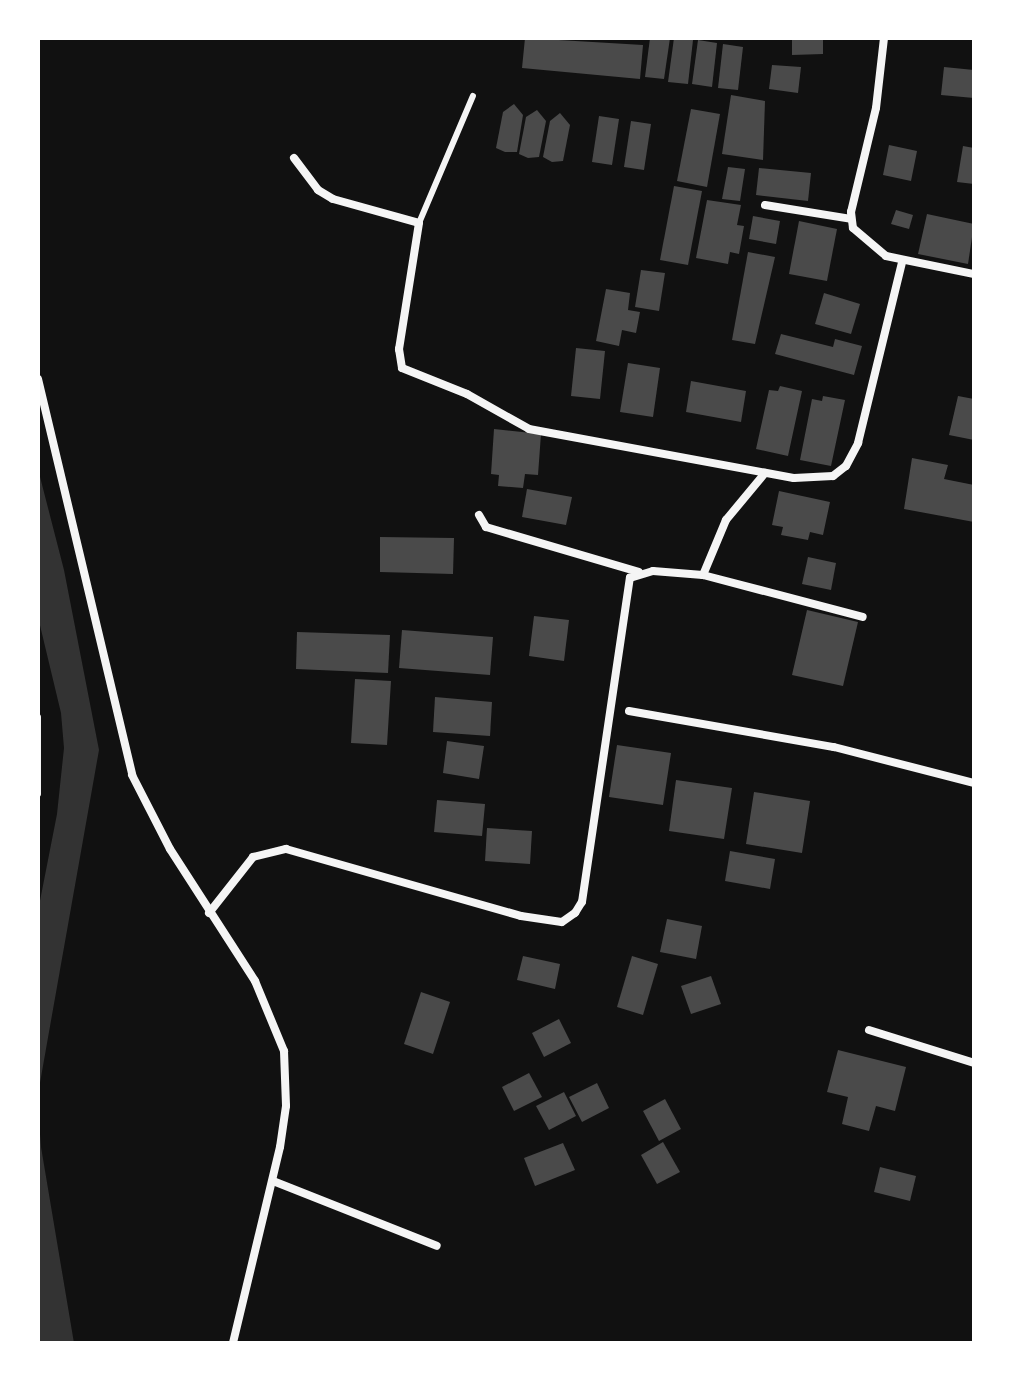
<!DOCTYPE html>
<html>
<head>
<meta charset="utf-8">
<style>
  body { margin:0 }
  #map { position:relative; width:1012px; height:1381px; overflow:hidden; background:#111; font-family:Manrope,sans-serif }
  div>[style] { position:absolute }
  .water>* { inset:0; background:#333 }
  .building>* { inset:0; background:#4a4a4a }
  .service>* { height:6px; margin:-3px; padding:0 3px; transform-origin:3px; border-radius:3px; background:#f5f5f5 }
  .minor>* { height:8px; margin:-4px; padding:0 4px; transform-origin:4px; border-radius:4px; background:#f5f5f5 }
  span { translate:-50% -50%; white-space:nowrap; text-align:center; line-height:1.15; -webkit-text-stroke:8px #fff; paint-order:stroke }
  .frame { position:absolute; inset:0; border:40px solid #fff; pointer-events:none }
</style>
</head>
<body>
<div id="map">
  <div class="water">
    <div style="clip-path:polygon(38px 469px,64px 570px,99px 750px,38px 1094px,38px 911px,57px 814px,64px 748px,61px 713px,38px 617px)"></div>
    <div style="clip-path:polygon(38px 1108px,41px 1147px,74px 1343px,38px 1343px)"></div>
  </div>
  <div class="building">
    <div style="clip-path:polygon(525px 38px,643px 45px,640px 79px,522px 68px)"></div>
    <div style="clip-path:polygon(650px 38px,670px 38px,664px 79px,645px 77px)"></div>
    <div style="clip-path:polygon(674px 38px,693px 40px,688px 84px,668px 82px)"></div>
    <div style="clip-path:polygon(792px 38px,823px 38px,823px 54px,792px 55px)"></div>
    <div style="clip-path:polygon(698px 40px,717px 43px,712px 87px,692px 84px)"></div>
    <div style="clip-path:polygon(723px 44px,743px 47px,738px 90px,718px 88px)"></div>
    <div style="clip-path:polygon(772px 65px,801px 67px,798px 93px,769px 89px)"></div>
    <div style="clip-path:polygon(944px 67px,974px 70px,974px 98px,941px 95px)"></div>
    <div style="clip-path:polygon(731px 95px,765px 101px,763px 160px,722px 154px)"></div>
    <div style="clip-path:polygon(514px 104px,523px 115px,517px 152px,505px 152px,496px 148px,503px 112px)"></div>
    <div style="clip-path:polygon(691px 109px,720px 114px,707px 187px,677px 181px)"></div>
    <div style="clip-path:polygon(537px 110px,546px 121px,539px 157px,528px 158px,519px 154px,526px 117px)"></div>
    <div style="clip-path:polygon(560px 113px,570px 125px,563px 161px,552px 162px,543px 157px,550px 121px)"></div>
    <div style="clip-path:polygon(599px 116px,619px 119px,612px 165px,592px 162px)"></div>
    <div style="clip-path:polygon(631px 121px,651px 124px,644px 170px,624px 167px)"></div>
    <div style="clip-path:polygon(889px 145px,917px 151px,911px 181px,883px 175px)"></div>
    <div style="clip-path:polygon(963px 146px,974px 148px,974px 184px,957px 182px)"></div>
    <div style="clip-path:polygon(728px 167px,745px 169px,740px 201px,722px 199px)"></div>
    <div style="clip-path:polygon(759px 168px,811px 173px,808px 201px,756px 195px)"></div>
    <div style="clip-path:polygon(674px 186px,702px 191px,688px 265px,660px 260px)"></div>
    <div style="clip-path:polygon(707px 200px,741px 205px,737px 225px,744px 226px,739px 254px,730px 252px,728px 264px,696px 258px)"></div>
    <div style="clip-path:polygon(896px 210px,913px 215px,909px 229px,891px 224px)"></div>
    <div style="clip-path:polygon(927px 214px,974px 224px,968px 264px,918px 254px)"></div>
    <div style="clip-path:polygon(753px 216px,780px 221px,776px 244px,749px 239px)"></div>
    <div style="clip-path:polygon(799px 221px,837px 229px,827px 281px,789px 274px)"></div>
    <div style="clip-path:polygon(748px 252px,775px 257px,755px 344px,732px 340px)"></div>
    <div style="clip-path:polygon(641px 270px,665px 273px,659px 311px,635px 307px)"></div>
    <div style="clip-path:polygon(606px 289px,630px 293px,628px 310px,640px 312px,636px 333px,622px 330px,619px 346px,596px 341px)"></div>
    <div style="clip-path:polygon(824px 293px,860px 304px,851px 334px,815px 324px)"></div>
    <div style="clip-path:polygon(781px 334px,833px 347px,835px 339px,862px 346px,854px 375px,775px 354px)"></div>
    <div style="clip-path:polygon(576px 348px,605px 351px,600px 399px,571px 396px)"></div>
    <div style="clip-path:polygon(628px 363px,660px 368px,653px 417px,620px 412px)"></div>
    <div style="clip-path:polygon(691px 381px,746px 391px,741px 422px,686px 412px)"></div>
    <div style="clip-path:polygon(780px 386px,802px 391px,788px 456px,756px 449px,769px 390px,778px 391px)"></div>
    <div style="clip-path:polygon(823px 396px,845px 400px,831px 466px,800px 460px,812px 399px,822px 401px)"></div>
    <div style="clip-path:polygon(958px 396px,974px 399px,974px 440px,949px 435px)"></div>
    <div style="clip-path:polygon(494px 429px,541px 434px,538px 475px,525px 474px,523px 488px,498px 486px,499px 475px,491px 474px)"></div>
    <div style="clip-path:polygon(912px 458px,948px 465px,944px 479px,974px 485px,974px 522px,904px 509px)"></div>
    <div style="clip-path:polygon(527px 489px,572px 497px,566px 525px,522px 517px)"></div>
    <div style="clip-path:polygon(779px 491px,830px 502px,823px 535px,810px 532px,808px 540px,781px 535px,783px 527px,772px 525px)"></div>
    <div style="clip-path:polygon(380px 537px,454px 538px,453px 574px,380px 572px)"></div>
    <div style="clip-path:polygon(808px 557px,836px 563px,831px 590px,802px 584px)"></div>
    <div style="clip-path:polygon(807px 610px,858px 622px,843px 686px,792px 675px)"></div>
    <div style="clip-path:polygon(534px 616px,569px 620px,564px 661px,529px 656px)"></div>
    <div style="clip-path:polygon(402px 630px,493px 637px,490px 675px,399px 668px)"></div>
    <div style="clip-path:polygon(297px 632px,390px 635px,388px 673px,296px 669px)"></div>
    <div style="clip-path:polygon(355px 679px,391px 681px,387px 745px,351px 743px)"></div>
    <div style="clip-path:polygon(435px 697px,492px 702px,490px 736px,433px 732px)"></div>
    <div style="clip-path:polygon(447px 741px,484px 746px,479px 779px,443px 773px)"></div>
    <div style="clip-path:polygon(617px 745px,671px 753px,663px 805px,609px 797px)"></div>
    <div style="clip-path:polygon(676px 780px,732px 788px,724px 839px,669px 831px)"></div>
    <div style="clip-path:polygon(754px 792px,810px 801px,802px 853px,746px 844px)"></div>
    <div style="clip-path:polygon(437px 800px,485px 804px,482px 836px,434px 832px)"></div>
    <div style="clip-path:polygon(487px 828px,532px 831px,530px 864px,485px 861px)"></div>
    <div style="clip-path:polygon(730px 851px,775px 859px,770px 889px,725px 881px)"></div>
    <div style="clip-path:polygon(667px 919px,702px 926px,696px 959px,660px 952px)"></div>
    <div style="clip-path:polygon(523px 956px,560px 964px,555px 989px,517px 980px)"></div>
    <div style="clip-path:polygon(632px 956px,658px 964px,643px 1015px,617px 1007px)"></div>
    <div style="clip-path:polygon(711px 976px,721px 1004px,691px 1014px,681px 986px)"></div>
    <div style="clip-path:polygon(421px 992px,450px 1002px,433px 1054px,404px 1044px)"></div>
    <div style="clip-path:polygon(559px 1019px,571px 1043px,544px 1057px,532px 1033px)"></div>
    <div style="clip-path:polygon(838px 1050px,906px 1067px,895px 1111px,876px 1106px,869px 1131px,842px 1124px,848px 1097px,827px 1092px)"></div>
    <div style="clip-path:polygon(529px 1073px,542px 1097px,514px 1111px,502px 1087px)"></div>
    <div style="clip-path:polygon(597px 1083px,609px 1108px,582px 1122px,569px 1097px)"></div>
    <div style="clip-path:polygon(564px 1092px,576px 1116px,549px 1130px,536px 1106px)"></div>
    <div style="clip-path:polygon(665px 1099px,681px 1129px,659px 1141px,643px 1111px)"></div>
    <div style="clip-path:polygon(663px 1142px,680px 1172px,657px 1184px,641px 1155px)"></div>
    <div style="clip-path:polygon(563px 1143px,575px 1170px,535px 1186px,524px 1158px)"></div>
    <div style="clip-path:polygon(880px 1167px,916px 1176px,910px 1201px,874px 1192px)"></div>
  </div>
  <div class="service">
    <div style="left:419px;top:223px;width:138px;rotate:-67deg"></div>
    <div style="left:38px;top:717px;width:77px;rotate:90deg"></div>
  </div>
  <div class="minor">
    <div style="left:884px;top:38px;width:70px;rotate:96.5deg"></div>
    <div style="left:876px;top:108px;width:107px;rotate:103.5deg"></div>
    <div style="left:851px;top:212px;width:16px;rotate:83deg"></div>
    <div style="left:853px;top:228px;width:43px;rotate:40.3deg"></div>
    <div style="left:886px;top:256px;width:90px;rotate:11.6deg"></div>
    <div style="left:294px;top:158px;width:40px;rotate:53deg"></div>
    <div style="left:318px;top:190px;width:17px;rotate:31deg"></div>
    <div style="left:333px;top:199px;width:89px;rotate:15.6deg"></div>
    <div style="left:419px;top:223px;width:128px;rotate:99deg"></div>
    <div style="left:399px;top:349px;width:19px;rotate:81deg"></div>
    <div style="left:402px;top:368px;width:70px;rotate:21.8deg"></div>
    <div style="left:467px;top:394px;width:71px;rotate:29.4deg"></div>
    <div style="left:529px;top:429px;width:269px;rotate:10.5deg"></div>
    <div style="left:794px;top:478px;width:39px;rotate:-3deg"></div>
    <div style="left:833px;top:476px;width:16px;rotate:-38deg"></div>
    <div style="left:846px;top:466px;width:26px;rotate:-62deg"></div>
    <div style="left:858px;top:443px;width:186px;rotate:-76.3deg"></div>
    <div style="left:765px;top:205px;width:87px;rotate:9.2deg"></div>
    <div style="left:38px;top:379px;width:407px;rotate:76.6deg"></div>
    <div style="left:132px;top:775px;width:83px;rotate:62.8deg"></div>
    <div style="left:170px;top:849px;width:157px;rotate:57.2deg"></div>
    <div style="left:255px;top:981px;width:76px;rotate:67.5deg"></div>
    <div style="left:284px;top:1051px;width:55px;rotate:87.9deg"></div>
    <div style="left:286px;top:1106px;width:41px;rotate:98.3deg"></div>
    <div style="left:280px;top:1147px;width:202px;rotate:103.5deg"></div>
    <div style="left:479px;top:515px;width:14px;rotate:60deg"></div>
    <div style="left:486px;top:527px;width:159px;rotate:16.4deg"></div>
    <div style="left:703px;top:575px;width:165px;rotate:14.7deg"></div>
    <div style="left:629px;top:711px;width:208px;rotate:10deg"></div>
    <div style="left:834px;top:747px;width:145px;rotate:14.4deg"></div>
    <div style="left:209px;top:913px;width:71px;rotate:-51.8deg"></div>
    <div style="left:253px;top:857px;width:34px;rotate:-14deg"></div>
    <div style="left:286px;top:849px;width:244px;rotate:15.9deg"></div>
    <div style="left:521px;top:916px;width:41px;rotate:8.3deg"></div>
    <div style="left:562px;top:922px;width:16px;rotate:-35deg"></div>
    <div style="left:575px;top:913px;width:13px;rotate:-58deg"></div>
    <div style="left:582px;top:902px;width:328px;rotate:-81.6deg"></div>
    <div style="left:630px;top:578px;width:24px;rotate:-17deg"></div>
    <div style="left:653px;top:571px;width:50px;rotate:4.6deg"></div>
    <div style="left:703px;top:575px;width:60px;rotate:-67.3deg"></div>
    <div style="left:726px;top:520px;width:61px;rotate:-50.3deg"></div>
    <div style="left:869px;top:1030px;width:110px;rotate:17.4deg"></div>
    <div style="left:273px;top:1181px;width:176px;rotate:21.6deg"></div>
  </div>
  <div class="frame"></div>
</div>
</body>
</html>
